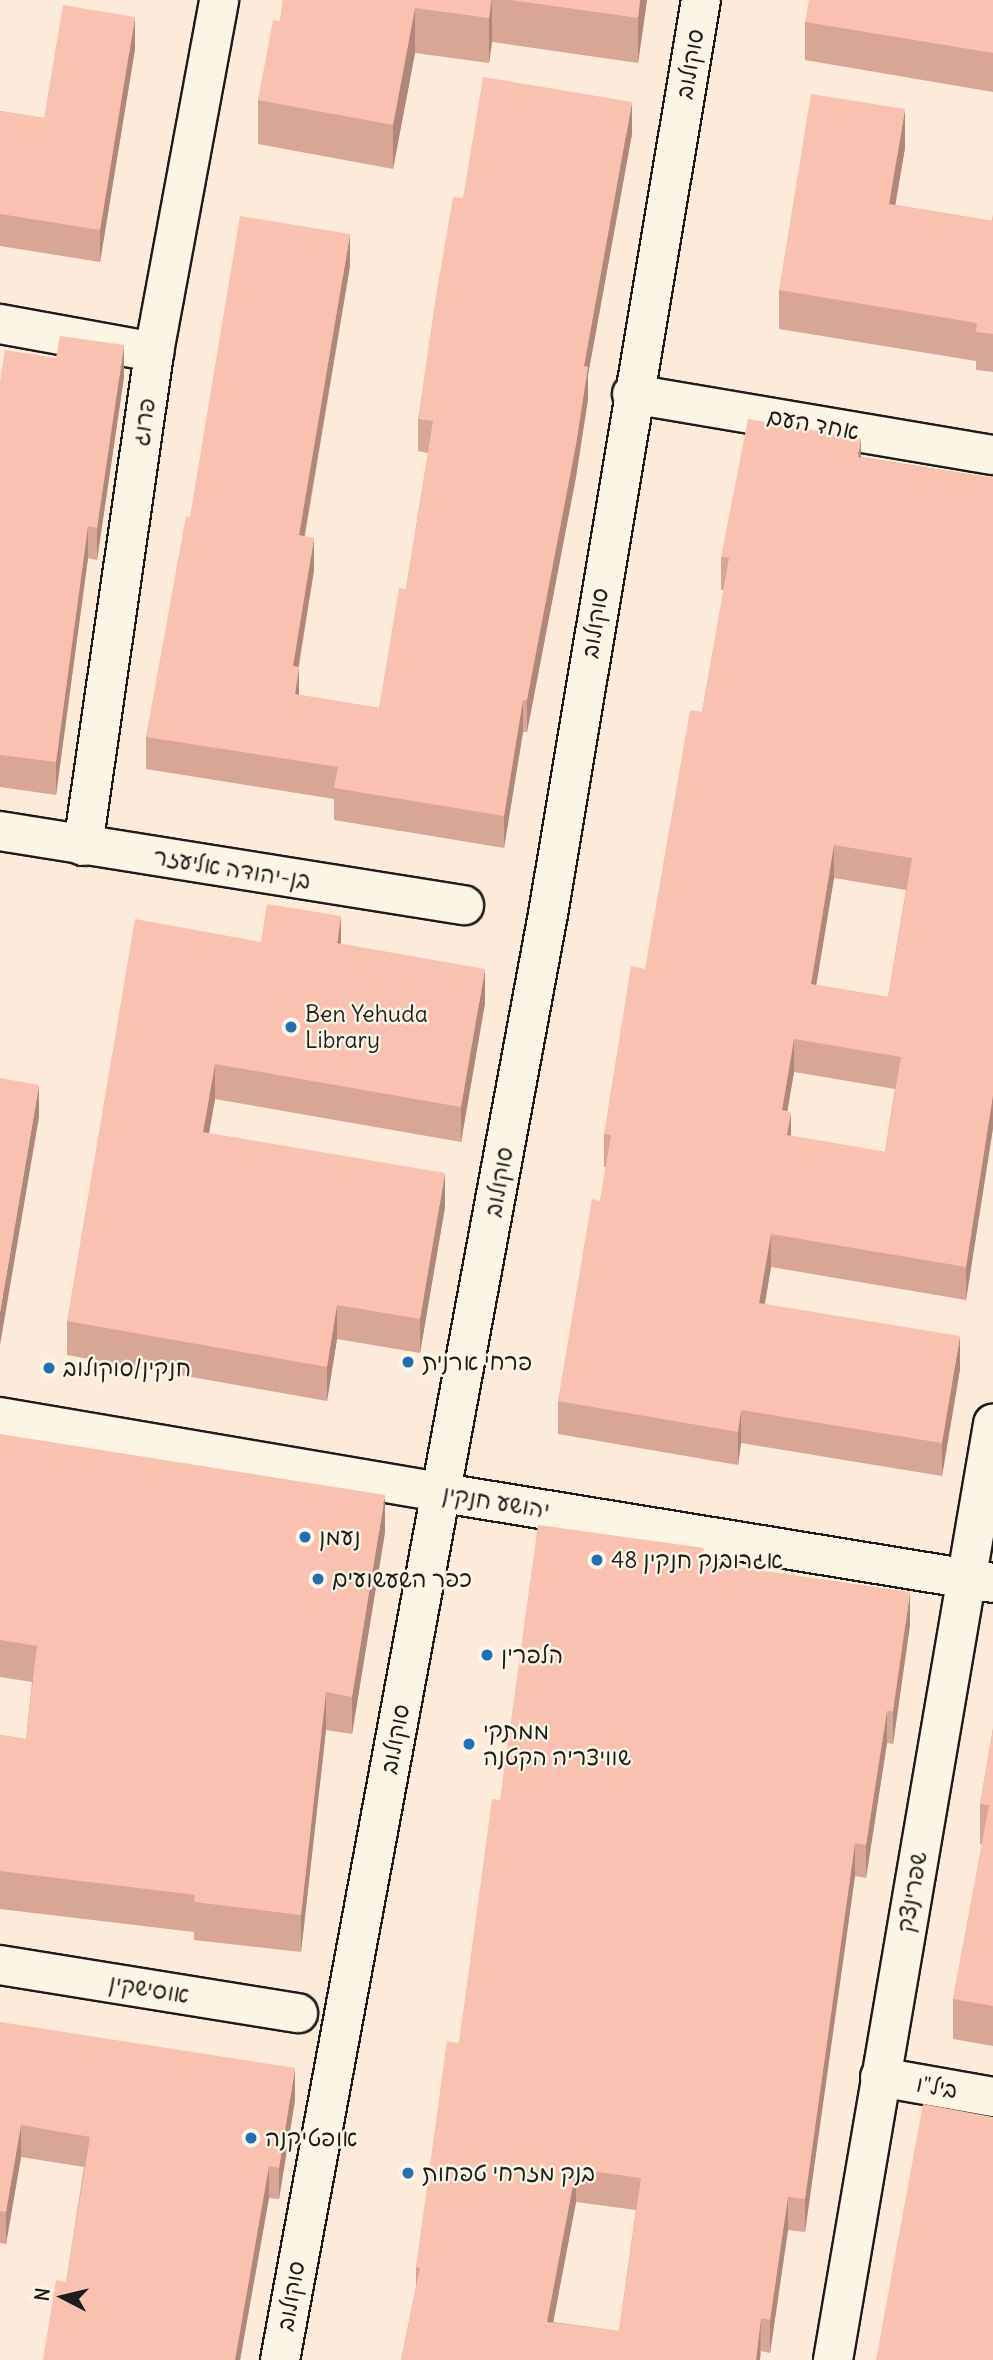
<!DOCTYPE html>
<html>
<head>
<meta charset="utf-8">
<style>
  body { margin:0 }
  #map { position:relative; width:993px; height:2360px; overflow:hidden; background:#fcebda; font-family:Delius,"Playpen Sans Hebrew",sans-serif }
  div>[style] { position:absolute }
  .roads { filter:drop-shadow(2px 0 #1c1c1c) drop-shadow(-2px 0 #1c1c1c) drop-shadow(0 2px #1c1c1c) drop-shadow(0 -2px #1c1c1c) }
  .minor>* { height:38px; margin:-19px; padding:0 19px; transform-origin:19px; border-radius:19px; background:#fcf5e5 }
  .tertiary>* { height:38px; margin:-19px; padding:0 19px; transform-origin:19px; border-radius:19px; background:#fcf5e5 }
  .wall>* { inset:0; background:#d7a697 }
  .shaded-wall>* { inset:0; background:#af877b }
  .building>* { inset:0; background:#fac1b0 }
  .dots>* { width:19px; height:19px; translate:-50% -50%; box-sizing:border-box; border:4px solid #fcf5e5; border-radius:50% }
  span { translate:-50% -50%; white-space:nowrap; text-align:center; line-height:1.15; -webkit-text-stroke:5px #fcf5e5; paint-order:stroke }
  .street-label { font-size:23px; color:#1c1c1c }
  .poi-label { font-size:23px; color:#1c1c1c }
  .left { translate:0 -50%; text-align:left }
  .north { position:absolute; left:28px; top:2262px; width:70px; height:70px; -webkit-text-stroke:5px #fcf5e5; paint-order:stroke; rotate:277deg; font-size:19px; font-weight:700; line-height:28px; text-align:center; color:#1c1c1c }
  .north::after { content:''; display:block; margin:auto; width:24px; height:32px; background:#1c1c1c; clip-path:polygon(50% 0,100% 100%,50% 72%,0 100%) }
</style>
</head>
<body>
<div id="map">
  <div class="roads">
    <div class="minor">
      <div style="left:0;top:324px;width:157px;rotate:10.3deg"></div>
      <div style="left:632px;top:394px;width:366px;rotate:9.6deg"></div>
      <div style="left:0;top:831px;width:470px;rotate:9.1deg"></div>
      <div style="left:83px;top:846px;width:499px;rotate:-81.8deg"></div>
      <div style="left:154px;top:352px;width:358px;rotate:-79.5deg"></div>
      <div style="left:443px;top:1493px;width:557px;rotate:9.29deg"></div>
      <div style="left:0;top:1965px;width:302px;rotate:9.2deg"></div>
      <div style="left:880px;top:2077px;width:115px;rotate:10deg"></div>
      <div style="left:833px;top:2360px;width:950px;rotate:-80.3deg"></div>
    </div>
    <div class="tertiary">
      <div style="left:0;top:1417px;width:449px;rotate:9.7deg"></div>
      <div style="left:280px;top:2360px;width:1465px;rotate:-79.5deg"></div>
      <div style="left:547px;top:920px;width:933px;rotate:-80.5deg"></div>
    </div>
  </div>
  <div class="wall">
    <div style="clip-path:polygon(283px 0,647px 0,638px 63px,492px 42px,489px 63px,415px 53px,393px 169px,258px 144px,258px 100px,280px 21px)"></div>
    <div style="clip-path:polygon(993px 0,993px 92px,805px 60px,805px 22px)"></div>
    <div style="clip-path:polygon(135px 49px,100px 262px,0 246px,0 111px,44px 118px)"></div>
    <div style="clip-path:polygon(632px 134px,588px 375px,588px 399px,576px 477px,527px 732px,523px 732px,504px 848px,334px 820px,334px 799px,146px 769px,146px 737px,190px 517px,350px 266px,305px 536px,314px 570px,299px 667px,299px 695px,379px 708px,406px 589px,428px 453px,418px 451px,418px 419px,463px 198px)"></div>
    <div style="clip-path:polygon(905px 148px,895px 205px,992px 221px,993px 215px,993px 372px,976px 370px,976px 361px,779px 329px,779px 290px)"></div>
    <div style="clip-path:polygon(124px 377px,97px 560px,88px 558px,56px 795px,0 787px,0 382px)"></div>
    <div style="clip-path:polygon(evenodd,861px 457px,993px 478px,993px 1128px,966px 1300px,771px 1267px,765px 1304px,960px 1369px,942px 1476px,741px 1443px,738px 1465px,558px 1434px,558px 1401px,600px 1201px,606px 1167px,604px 1167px,604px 1134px,645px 969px,702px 712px,724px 590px,721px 590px,721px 557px,861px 457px,834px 878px,906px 890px,888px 997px,816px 985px,834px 878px,861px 457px,794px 1072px,895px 1089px,885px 1152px,791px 1136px,787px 1111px,794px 1072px)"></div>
    <div style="clip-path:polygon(261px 942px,485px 1003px,461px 1142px,215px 1099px,209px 1133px,445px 1207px,420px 1353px,337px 1339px,327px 1401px,67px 1355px,67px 1321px)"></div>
    <div style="clip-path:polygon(0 1434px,385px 1532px,352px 1734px,326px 1730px,301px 1952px,194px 1940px,194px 1932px,0 1909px,0 1735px,26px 1739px,32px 1682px,0 1677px)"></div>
    <div style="clip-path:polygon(evenodd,704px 1562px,910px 1625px,893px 1744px,887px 1743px,866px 1878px,855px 1876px,805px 2232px,788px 2230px,770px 2353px,761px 2351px,760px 2360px,401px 2360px,416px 2287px,416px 2267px,459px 2043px,500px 1800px,704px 1562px,576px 2202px,636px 2210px,619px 2331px,553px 2322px,576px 2202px)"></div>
    <div style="clip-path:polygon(993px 1728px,993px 2046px,953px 2039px,953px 1999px,982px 1844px,980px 1844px,980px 1804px)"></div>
    <div style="clip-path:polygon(0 2022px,295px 2100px,279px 2199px,269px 2198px,240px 2360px,43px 2360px,66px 2282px,84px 2167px,21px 2157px,6px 2244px,0 2243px)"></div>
  </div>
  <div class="shaded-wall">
    <div style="clip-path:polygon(492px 0,492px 42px,489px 63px,489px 18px)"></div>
    <div style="clip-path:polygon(640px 0,647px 0,638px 63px,638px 18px)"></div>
    <div style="clip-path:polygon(415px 8px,415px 53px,393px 169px,393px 125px)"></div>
    <div style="clip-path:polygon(135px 17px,135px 49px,100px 262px,100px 230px)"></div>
    <div style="clip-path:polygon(632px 102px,632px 134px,588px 375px,588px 399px,576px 477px,527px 732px,527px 700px,584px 366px)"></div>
    <div style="clip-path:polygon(905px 109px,905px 148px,889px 242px,889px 204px)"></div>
    <div style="clip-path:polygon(350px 234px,350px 266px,299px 567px,299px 535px)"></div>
    <div style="clip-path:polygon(124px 345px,124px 377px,97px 560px,97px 528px)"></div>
    <div style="clip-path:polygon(861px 438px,861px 471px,858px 457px)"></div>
    <div style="clip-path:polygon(88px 526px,88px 558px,56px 795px,56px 762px)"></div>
    <div style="clip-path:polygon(314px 538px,314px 570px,293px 698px,293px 666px)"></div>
    <div style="clip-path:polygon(299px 667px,299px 699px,295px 694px)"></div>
    <div style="clip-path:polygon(523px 700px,523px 732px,504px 848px,504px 816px)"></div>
    <div style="clip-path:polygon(834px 845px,834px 878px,811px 1017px,811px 984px)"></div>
    <div style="clip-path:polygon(341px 916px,341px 951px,337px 943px)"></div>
    <div style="clip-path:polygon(485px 969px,485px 1003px,461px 1142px,461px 1107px)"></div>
    <div style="clip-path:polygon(794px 1039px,794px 1072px,782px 1143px,782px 1110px)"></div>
    <div style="clip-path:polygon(215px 1064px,215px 1099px,203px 1167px,203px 1132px)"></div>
    <div style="clip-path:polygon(39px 1085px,39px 1117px,0 1345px,0 1312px)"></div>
    <div style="clip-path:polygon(993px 1095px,993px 1128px,966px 1300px,966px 1267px)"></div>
    <div style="clip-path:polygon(791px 1112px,791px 1145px,787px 1135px)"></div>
    <div style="clip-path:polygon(445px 1173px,445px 1207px,420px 1353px,420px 1319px)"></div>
    <div style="clip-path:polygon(771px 1234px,771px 1267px,759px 1336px,759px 1303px)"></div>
    <div style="clip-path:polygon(337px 1305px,337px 1339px,327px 1401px,327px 1367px)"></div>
    <div style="clip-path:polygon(960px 1336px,960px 1369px,942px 1476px,942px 1443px)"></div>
    <div style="clip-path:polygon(741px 1410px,741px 1443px,738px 1465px,738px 1432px)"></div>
    <div style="clip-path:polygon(385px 1495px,385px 1532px,352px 1734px,352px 1697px)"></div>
    <div style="clip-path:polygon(910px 1592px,910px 1625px,893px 1744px,893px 1711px)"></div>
    <div style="clip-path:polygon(326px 1692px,326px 1730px,301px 1952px,301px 1915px)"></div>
    <div style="clip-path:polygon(887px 1711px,887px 1743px,866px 1878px,866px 1845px)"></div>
    <div style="clip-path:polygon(855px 1843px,855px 1876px,805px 2232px,805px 2199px)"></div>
    <div style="clip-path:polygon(295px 2068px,295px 2100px,279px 2199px,279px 2168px)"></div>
    <div style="clip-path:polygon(21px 2125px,21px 2157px,6px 2244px,6px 2212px)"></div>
    <div style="clip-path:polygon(269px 2166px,269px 2198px,240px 2360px,235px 2360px)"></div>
    <div style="clip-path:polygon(576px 2169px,576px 2202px,547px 2355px,547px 2322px)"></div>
    <div style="clip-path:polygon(788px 2197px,788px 2230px,770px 2353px,770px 2320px)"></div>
    <div style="clip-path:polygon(761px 2318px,760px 2360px,756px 2360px)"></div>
  </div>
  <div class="building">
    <div style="clip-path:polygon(283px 0,491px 0,489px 18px,415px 8px,393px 125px,258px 100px,273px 20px,280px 21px)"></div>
    <div style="clip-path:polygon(511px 0,640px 0,638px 18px)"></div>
    <div style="clip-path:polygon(809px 0,993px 0,993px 53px,805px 22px)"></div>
    <div style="clip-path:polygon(63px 5px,135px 17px,100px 230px,0 214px,0 111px,44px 118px)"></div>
    <div style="clip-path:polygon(483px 77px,632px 102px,584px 366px,588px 367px,576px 445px,527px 700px,523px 700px,504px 816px,334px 788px,338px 767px,146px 737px,186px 516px,190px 517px,240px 216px,350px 234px,299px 535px,314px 538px,293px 666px,299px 667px,295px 694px,379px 708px,399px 588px,406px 589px,433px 421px,418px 419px,436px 296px,453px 197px,463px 198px)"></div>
    <div style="clip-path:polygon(811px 94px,905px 109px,889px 204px,992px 221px,993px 215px,993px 334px,976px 332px,977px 323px,779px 290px)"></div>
    <div style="clip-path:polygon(60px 336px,124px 345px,97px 528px,88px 526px,56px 762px,0 755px,0 382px,5px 350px,56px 358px)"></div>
    <div style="clip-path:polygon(evenodd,748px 419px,861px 438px,858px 457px,993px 478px,993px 1095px,966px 1267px,771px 1234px,759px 1303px,960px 1336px,942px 1443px,741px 1410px,738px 1432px,558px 1401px,592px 1199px,600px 1201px,611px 1135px,604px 1134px,631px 966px,645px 969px,690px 710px,702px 712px,729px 558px,721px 557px,748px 419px,834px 845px,912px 858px,888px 997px,811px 984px,834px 845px,748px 419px,794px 1039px,901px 1057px,885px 1152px,787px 1135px,791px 1112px,782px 1110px,794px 1039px)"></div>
    <div style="clip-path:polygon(267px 904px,341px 916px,337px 943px,485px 969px,461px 1107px,215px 1064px,203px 1132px,445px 1173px,420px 1319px,337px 1305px,327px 1367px,67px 1321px,135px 919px,261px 942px)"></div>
    <div style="clip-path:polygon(0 1078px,39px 1085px,0 1312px)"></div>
    <div style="clip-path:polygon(0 1434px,385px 1495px,352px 1697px,326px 1692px,301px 1915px,194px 1902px,195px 1895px,0 1871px,0 1735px,26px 1739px,37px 1646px,0 1640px)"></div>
    <div style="clip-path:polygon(evenodd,538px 1525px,704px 1548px,702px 1562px,910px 1592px,893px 1711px,887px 1711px,866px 1845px,855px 1843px,805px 2199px,788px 2197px,770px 2320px,761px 2318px,756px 2360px,401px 2360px,420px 2268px,416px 2267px,447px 2041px,459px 2043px,492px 1799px,500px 1800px,538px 1525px,576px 2169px,641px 2178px,619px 2331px,547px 2322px,576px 2169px)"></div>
    <div style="clip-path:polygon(993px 1728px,993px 2006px,953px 1999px,989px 1805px,980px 1804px)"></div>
    <div style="clip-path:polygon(0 2022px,295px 2068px,279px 2168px,269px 2166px,235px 2360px,43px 2360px,56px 2280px,66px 2282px,90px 2137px,21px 2125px,6px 2212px,0 2211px)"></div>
    <div style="clip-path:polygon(923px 2104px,993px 2117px,993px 2360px,876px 2360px)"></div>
  </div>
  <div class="dots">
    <div style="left:291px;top:1027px;background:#1f6fb2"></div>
    <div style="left:408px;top:1362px;background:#1f6fb2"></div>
    <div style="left:49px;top:1368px;background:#1f6fb2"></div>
    <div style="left:305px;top:1537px;background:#1f6fb2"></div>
    <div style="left:597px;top:1560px;background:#1f6fb2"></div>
    <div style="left:318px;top:1579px;background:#1f6fb2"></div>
    <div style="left:487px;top:1655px;background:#1f6fb2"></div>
    <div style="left:469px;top:1744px;background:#1f6fb2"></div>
    <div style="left:251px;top:2138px;background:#1f6fb2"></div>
    <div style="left:408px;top:2173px;background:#1f6fb2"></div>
  </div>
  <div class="street-label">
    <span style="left:690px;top:64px;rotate:-80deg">סוקולוב</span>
    <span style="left:144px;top:422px;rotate:-82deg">פרוג</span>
    <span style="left:813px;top:424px;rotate:10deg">אחד העם</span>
    <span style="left:595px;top:623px;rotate:-81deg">סוקולוב</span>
    <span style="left:232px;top:869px;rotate:9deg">בן-יהודה אליעזר</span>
    <span style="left:499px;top:1182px;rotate:-80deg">סוקולוב</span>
    <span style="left:496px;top:1502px;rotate:9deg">יהושע חנקין</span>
    <span style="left:395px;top:1739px;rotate:-79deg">סוקולוב</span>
    <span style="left:912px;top:1892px;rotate:-80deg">שפרינצק</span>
    <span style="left:149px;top:1989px;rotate:9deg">אוסישקין</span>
    <span style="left:937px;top:2087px;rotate:10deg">ביל"ו</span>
    <span style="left:291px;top:2296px;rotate:-80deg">סוקולוב</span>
  </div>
  <div class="poi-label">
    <span class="left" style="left:305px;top:1027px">Ben Yehuda<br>Library</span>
    <span class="left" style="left:422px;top:1362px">פרחי ארנית</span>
    <span class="left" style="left:63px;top:1368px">חנקין/סוקולוב</span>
    <span class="left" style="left:319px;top:1537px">נעמן</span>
    <span class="left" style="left:611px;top:1560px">אגרובנק חנקין 48</span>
    <span class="left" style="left:332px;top:1579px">כפר השעשועים</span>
    <span class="left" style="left:501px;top:1655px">הלפרין</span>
    <span class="left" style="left:483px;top:1744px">ממתקי<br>שוויצריה הקטנה</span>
    <span class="left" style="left:265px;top:2138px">אופטיקנה</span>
    <span class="left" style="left:422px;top:2173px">בנק מזרחי טפחות</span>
  </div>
  <div class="north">N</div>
</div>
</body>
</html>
